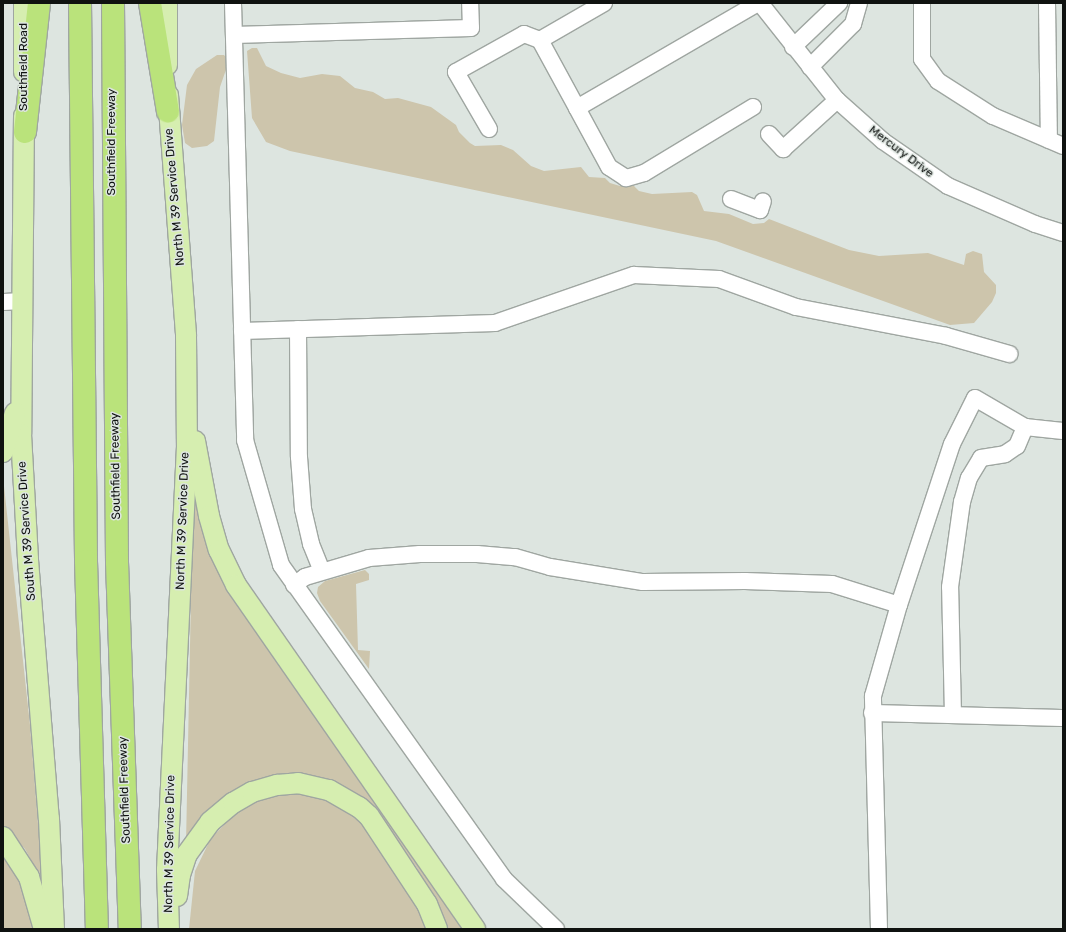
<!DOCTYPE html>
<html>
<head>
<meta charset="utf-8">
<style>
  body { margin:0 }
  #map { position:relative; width:1066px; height:932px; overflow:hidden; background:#dde5e0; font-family:Rubik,sans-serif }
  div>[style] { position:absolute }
  .green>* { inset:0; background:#cdc5ac }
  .roads { filter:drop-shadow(1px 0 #9fa6a1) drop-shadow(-1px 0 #9fa6a1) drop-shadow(0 1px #9fa6a1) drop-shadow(0 -1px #9fa6a1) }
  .minor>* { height:16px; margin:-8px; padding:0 8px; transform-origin:8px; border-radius:8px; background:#fff }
  .major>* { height:20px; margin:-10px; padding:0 10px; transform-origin:10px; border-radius:10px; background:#d6eeb0 }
  .highway>* { height:22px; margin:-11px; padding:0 11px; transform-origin:11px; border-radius:11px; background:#bae37b }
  span { translate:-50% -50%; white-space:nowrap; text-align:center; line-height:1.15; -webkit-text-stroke:3px #dde5e0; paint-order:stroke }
  .street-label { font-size:12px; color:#0f1210 }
  .frame { position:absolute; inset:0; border:4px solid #0f1210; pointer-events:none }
</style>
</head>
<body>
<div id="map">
  <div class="green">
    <div style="clip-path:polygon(252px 48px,257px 48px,266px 66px,281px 73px,300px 78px,322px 74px,340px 76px,355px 88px,373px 92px,385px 99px,398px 98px,431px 107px,456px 125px,459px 132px,470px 143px,475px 146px,501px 145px,513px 150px,531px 166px,544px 171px,581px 167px,589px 177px,605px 178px,610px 183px,620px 186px,634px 186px,639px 191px,652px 194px,692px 192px,697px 195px,704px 211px,729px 214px,753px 224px,764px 223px,769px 219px,849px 250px,879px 256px,928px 253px,964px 265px,966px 254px,973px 251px,982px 254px,984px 272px,996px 285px,996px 293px,992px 302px,974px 323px,950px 325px,716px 241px,290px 151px,266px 142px,252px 118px,247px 51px)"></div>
    <div style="clip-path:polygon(217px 55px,224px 55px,229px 61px,220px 87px,214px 141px,207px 146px,192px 148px,185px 143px,182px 125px,187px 85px,196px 69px)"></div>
    <div style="clip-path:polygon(4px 486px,30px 725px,42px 872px,38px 873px,25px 849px,3px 825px)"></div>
    <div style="clip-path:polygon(198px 497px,205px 522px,471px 929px,445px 929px,417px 868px,386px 824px,333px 781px,319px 777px,295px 774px,186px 843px,193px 498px)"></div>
    <div style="clip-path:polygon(365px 570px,369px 574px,369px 580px,356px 584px,358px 650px,370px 651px,369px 669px,320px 601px,317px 593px,318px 587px,325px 581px)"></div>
    <div style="clip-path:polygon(281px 792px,314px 793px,355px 814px,374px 836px,419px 909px,427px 929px,189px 929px,195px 871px,211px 838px,234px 815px,256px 800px)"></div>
    <div style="clip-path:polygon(3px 851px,27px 893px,35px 929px,3px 929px)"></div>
  </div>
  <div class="roads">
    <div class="minor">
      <div style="left:233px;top:3px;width:437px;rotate:88.4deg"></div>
      <div style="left:245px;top:440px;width:130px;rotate:73.9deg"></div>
      <div style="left:281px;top:565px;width:385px;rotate:54.6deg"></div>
      <div style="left:504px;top:879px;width:72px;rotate:43.9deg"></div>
      <div style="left:760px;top:3px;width:124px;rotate:51.6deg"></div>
      <div style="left:837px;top:100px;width:62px;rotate:41.7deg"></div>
      <div style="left:883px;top:141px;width:79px;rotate:34.7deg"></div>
      <div style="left:948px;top:186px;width:95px;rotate:23.6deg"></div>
      <div style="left:1035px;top:224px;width:29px;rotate:18deg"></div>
      <div style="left:922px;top:3px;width:56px;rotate:90deg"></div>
      <div style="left:922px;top:59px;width:27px;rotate:54deg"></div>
      <div style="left:938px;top:81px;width:65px;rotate:32.5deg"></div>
      <div style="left:993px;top:116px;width:76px;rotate:23.2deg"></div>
      <div style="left:1047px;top:3px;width:137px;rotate:89.2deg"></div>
      <div style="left:234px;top:35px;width:237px;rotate:-1.7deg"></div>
      <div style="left:471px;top:28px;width:25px;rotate:-92deg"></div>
      <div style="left:793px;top:47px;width:64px;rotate:-43.7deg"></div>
      <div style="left:810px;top:67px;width:61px;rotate:-45deg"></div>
      <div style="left:853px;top:24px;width:22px;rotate:-74deg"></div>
      <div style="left:753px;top:107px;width:127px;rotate:148.8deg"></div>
      <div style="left:644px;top:173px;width:19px;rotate:164deg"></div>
      <div style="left:626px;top:178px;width:20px;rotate:-147deg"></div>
      <div style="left:609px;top:167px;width:67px;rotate:-118.5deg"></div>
      <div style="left:577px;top:108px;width:209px;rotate:-30.1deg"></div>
      <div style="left:577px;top:108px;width:77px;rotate:-118.6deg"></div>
      <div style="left:540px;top:40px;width:74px;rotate:-30deg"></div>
      <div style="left:489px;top:129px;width:66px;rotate:-120.1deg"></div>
      <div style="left:456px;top:72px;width:78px;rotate:-29.2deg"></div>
      <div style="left:524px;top:34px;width:17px;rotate:21deg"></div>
      <div style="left:769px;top:134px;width:21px;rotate:47deg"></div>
      <div style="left:783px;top:149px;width:73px;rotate:-42.2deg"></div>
      <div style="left:731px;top:199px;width:31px;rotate:21deg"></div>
      <div style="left:760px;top:210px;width:9px;rotate:-72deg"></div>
      <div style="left:3px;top:302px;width:20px;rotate:-3deg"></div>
      <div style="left:298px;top:329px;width:128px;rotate:89.6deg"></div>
      <div style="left:299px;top:457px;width:52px;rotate:85.6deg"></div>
      <div style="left:303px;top:509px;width:36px;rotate:77deg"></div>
      <div style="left:311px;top:544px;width:29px;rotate:68deg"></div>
      <div style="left:242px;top:331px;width:253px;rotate:-1.8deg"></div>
      <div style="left:495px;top:323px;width:147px;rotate:-19.1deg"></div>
      <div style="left:634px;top:275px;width:85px;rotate:2.7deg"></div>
      <div style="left:719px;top:279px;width:82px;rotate:20deg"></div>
      <div style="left:796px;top:307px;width:153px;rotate:10.9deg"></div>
      <div style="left:946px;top:336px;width:66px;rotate:15.9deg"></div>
      <div style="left:294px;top:585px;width:14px;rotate:-36deg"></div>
      <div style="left:305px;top:577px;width:67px;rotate:-16.5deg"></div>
      <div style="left:369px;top:558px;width:51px;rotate:-4.5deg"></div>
      <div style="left:420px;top:554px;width:57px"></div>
      <div style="left:477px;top:554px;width:38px;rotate:5deg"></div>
      <div style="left:515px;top:557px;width:36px;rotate:16deg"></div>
      <div style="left:550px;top:567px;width:94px;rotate:9.2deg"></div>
      <div style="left:643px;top:582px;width:102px;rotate:-0.6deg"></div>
      <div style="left:745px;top:581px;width:87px;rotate:2deg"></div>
      <div style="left:832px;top:584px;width:70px;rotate:17.4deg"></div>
      <div style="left:872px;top:713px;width:191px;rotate:1.5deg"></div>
      <div style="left:953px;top:715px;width:128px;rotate:-91.3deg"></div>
      <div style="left:950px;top:587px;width:86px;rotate:-82deg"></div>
      <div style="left:962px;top:502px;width:25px;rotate:-74deg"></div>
      <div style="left:969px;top:478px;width:23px;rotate:-59deg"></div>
      <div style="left:981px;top:458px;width:24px;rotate:-9deg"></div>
      <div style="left:1005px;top:454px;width:14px;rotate:-34deg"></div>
      <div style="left:1017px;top:446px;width:21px;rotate:-67deg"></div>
      <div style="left:879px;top:929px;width:233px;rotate:-91.5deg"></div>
      <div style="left:873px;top:696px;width:95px;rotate:-74.1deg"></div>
      <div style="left:899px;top:605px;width:169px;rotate:-71.8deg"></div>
      <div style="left:952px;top:444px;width:51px;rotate:-63.4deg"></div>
      <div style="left:975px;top:398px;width:58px;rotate:30.1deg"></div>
      <div style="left:1025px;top:427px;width:38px;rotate:6deg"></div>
    </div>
    <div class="major">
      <div style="left:167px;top:3px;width:62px;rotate:90deg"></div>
      <div style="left:24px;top:72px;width:69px;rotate:-90deg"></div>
      <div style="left:168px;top:95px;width:242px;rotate:85.7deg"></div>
      <div style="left:186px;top:336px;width:110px;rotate:89.5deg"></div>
      <div style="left:187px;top:446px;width:424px;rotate:92.7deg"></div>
      <div style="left:167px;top:870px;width:59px;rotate:88.1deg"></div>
      <div style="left:24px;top:116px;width:318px;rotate:90.5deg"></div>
      <div style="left:21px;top:434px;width:126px;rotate:86.8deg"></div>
      <div style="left:28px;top:560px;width:260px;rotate:85.4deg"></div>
      <div style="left:49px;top:819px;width:110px;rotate:87.4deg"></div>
      <div style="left:195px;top:441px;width:76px;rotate:79.4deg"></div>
      <div style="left:209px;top:516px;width:35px;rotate:74deg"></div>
      <div style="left:219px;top:550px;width:39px;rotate:64deg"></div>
      <div style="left:236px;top:585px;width:419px;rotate:55.2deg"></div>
      <div style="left:3px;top:452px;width:41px;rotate:-72.9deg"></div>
      <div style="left:3px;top:837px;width:48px;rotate:57deg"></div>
      <div style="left:29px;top:877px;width:54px;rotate:73.9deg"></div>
      <div style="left:177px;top:896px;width:21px;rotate:-82deg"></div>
      <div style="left:180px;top:875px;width:22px;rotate:-72deg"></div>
      <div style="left:187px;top:854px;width:39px;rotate:-54deg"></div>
      <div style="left:210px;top:822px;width:30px;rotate:-40deg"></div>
      <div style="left:233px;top:803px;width:22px;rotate:-30deg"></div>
      <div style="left:252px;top:792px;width:26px;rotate:-16deg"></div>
      <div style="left:277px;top:785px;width:21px;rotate:-5deg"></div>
      <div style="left:298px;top:783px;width:32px;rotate:13deg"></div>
      <div style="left:329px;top:790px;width:34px;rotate:30deg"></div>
      <div style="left:359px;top:807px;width:13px;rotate:42deg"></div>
      <div style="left:369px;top:816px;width:105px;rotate:56.6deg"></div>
      <div style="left:427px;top:904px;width:27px;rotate:68deg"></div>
    </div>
    <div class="highway">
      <div style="left:80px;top:3px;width:558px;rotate:89.38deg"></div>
      <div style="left:86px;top:561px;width:368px;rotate:88.3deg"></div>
      <div style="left:113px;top:3px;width:559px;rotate:89.59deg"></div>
      <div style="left:117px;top:562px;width:367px;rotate:88deg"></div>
      <div style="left:150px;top:3px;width:110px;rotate:80.6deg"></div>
      <div style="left:25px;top:132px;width:130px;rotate:-83.8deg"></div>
    </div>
  </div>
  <div class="street-label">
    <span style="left:24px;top:67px;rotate:-90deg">Southfield Road</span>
    <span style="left:112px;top:142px;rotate:-90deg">Southfield Freeway</span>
    <span style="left:901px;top:152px;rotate:37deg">Mercury Drive</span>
    <span style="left:175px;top:197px;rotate:-95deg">North M 39 Service Drive</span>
    <span style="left:116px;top:466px;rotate:-91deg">Southfield Freeway</span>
    <span style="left:183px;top:521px;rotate:-88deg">North M 39 Service Drive</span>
    <span style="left:27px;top:531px;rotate:-94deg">South M 39 Service Drive</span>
    <span style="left:125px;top:790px;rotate:-92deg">Southfield Freeway</span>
    <span style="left:170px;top:844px;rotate:-89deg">North M 39 Service Drive</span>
  </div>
  <div class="frame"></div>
</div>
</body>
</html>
